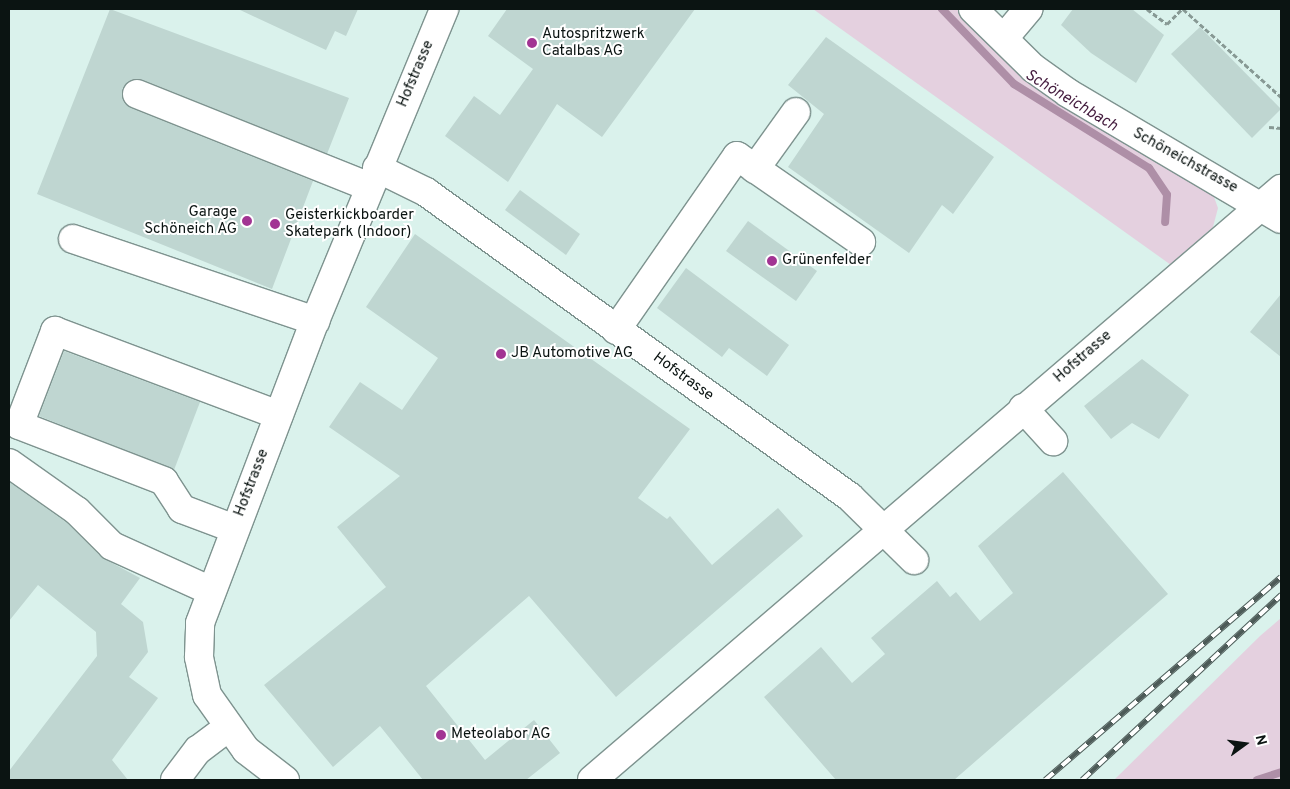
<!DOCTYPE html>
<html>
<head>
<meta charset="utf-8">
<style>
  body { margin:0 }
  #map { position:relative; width:1290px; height:789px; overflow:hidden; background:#daf2ec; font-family:Overpass,sans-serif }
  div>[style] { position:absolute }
  .green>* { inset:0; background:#e4d0df }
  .stream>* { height:8px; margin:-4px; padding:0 4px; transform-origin:4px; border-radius:4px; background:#ae8fa7 }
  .building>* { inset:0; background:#bfd6d1 }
  .path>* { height:3px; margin-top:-1.5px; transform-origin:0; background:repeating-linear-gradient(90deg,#879994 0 5px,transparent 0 7.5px) }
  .roads { filter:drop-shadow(1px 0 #7e938f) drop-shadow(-1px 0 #7e938f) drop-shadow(0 1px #7e938f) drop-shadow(0 -1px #7e938f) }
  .minor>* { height:28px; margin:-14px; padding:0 14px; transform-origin:14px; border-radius:14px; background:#fff }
  .rail>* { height:5.5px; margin-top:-2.75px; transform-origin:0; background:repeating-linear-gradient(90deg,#fff 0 11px,#4d5b58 0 22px); box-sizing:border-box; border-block:1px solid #4d5b58 }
  .dots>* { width:14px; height:14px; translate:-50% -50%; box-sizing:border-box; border:2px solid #fff; border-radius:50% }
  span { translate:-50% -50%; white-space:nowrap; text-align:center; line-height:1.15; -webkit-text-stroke:4px #fff; paint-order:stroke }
  .poi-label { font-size:15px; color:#0b1412 }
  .left { translate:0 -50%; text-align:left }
  .right { translate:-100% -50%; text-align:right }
  .street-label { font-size:15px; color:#0b1412 }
  .water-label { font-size:16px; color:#431b3d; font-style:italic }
  .frame { position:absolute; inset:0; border:10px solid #0b1412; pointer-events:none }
  .north { position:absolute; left:1220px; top:719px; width:50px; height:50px; -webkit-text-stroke:4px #fff; paint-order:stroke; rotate:76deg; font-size:14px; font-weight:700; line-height:20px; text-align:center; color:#0b1412 }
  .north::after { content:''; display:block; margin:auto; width:18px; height:22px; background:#0b1412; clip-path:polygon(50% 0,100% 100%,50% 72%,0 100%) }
</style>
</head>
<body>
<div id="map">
  <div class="green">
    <div style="clip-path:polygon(813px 9px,963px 9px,1211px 189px,1218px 208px,1213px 227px,1171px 265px)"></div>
    <div style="clip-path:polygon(1281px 618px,1281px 780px,1114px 780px,1260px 636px)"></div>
  </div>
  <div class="stream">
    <div style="left:942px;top:9px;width:104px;rotate:46.2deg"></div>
    <div style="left:1014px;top:84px;width:159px;rotate:31.9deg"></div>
    <div style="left:1149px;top:168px;width:32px;rotate:56deg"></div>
    <div style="left:1167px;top:195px;width:27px;rotate:94deg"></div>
    <div style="left:1257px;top:780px;width:25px;rotate:-18deg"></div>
  </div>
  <div class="building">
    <div style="clip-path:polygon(110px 9px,349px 98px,327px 154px,143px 80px,128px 81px,122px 89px,124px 103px,131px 108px,313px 181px,272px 289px,37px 194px)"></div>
    <div style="clip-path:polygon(238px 9px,358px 9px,346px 36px,335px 31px,326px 50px)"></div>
    <div style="clip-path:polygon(507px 9px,695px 9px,602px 137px,557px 104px,508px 182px,445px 136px,474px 96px,500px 115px,533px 69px,488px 36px)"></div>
    <div style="clip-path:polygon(1073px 9px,1132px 9px,1164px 35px,1136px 83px,1091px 53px,1061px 25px)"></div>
    <div style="clip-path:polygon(1200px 27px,1281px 109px,1252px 138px,1171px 54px)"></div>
    <div style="clip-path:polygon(826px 37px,994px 157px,953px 214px,942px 205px,909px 253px,788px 167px,824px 114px,788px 85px)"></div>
    <div style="clip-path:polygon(520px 190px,580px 234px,566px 255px,505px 210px)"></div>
    <div style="clip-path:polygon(748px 221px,817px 271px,796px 301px,726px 251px)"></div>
    <div style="clip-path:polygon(415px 234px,690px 429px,638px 498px,667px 519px,670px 516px,712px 565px,778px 508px,803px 536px,616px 697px,529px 596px,426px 686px,485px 760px,534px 720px,560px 753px,526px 780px,423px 780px,380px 726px,333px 767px,264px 685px,386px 587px,337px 527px,400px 476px,329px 427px,360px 382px,402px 410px,438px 358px,366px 307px)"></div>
    <div style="clip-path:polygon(686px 268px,789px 345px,767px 376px,729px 348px,722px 357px,657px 308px)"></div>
    <div style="clip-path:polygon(1281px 294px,1281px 357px,1250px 332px)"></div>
    <div style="clip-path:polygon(64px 351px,200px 402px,174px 470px,39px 416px)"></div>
    <div style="clip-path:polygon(1142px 359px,1189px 395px,1159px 439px,1132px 423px,1111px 439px,1084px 406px)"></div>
    <div style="clip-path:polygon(1063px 472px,1168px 594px,954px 780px,836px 780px,764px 697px,821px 647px,852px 683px,885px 654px,871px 638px,937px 581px,950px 597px,956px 592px,980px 621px,1013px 593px,978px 546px)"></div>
    <div style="clip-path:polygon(9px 482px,67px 523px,101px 557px,140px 578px,121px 604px,143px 622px,148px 652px,129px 677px,158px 698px,112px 760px,128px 780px,9px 780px,9px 771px,97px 656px,96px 632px,38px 585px,9px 621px)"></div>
  </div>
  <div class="path">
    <div style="left:1147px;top:9px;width:25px;rotate:37deg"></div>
    <div style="left:1167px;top:24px;width:21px;rotate:-45deg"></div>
    <div style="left:1183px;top:9px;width:132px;rotate:41.9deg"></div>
    <div style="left:1269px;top:127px;width:12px;rotate:5deg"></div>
  </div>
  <div class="roads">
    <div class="minor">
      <div style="left:973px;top:9px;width:84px;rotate:44.5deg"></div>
      <div style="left:1033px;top:68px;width:43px;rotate:35.5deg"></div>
      <div style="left:1068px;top:93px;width:247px;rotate:30.6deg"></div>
      <div style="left:1004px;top:38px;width:38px;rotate:-50deg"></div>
      <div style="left:137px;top:94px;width:250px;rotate:21.8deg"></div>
      <div style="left:377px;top:168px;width:55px;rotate:26.1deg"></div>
      <div style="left:426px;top:192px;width:522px;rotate:35.73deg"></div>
      <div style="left:850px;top:497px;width:90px;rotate:44.5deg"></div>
      <div style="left:755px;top:169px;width:70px;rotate:-54.3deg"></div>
      <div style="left:73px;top:239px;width:256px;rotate:18.7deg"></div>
      <div style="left:616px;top:330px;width:212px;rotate:-55.2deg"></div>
      <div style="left:737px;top:156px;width:151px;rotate:34.7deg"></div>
      <div style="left:1023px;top:408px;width:45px;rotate:47.7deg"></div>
      <div style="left:9px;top:463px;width:83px;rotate:35.2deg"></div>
      <div style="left:77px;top:511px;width:49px;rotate:45deg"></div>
      <div style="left:112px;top:546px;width:109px;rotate:24.4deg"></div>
      <div style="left:235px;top:529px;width:57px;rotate:-159.3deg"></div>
      <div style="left:182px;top:509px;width:33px;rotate:-123deg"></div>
      <div style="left:164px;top:481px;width:155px;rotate:-158.9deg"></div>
      <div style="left:19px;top:425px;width:101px;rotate:-69deg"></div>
      <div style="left:55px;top:331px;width:239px;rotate:20.6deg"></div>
      <div style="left:175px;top:780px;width:38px;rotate:-53deg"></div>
      <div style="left:198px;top:750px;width:36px;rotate:-37deg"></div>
      <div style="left:285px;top:780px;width:49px;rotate:-142.4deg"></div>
      <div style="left:246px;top:750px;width:67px;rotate:-125.3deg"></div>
      <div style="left:207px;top:695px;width:39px;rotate:-102deg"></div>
      <div style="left:199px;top:657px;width:34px;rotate:-88deg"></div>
      <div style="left:200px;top:623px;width:323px;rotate:-69.2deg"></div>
      <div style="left:315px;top:321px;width:338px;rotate:-67.5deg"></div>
      <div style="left:592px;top:780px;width:908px;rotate:-40.62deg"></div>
    </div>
  </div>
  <div class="rail">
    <div style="left:1045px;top:780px;width:311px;rotate:-40.7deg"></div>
    <div style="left:1082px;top:780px;width:272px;rotate:-42.9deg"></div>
  </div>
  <div class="dots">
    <div style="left:532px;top:43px;background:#a23493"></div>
    <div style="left:247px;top:221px;background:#a23493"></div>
    <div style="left:275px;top:224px;background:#a23493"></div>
    <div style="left:772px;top:261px;background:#a23493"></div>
    <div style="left:501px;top:354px;background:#a23493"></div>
    <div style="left:441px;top:735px;background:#a23493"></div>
  </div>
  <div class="poi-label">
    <span class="left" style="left:542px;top:43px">Autospritzwerk<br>Catalbas AG</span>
    <span class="right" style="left:237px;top:221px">Garage<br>Schöneich AG</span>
    <span class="left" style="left:285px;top:224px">Geisterkickboarder<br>Skatepark (Indoor)</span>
    <span class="left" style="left:782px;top:261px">Grünenfelder</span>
    <span class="left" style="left:511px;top:354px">JB Automotive AG</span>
    <span class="left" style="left:451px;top:735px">Meteolabor AG</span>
  </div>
  <div class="street-label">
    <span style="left:416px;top:74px;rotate:-67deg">Hofstrasse</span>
    <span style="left:1185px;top:161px;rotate:29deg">Schöneichstrasse</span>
    <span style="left:1083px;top:357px;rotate:-41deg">Hofstrasse</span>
    <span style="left:683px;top:377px;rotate:36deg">Hofstrasse</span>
    <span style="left:252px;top:483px;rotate:-69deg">Hofstrasse</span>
  </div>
  <div class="water-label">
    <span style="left:1071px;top:101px;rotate:31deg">Schöneichbach</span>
  </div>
  <div class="frame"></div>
  <div class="north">N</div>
</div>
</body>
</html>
